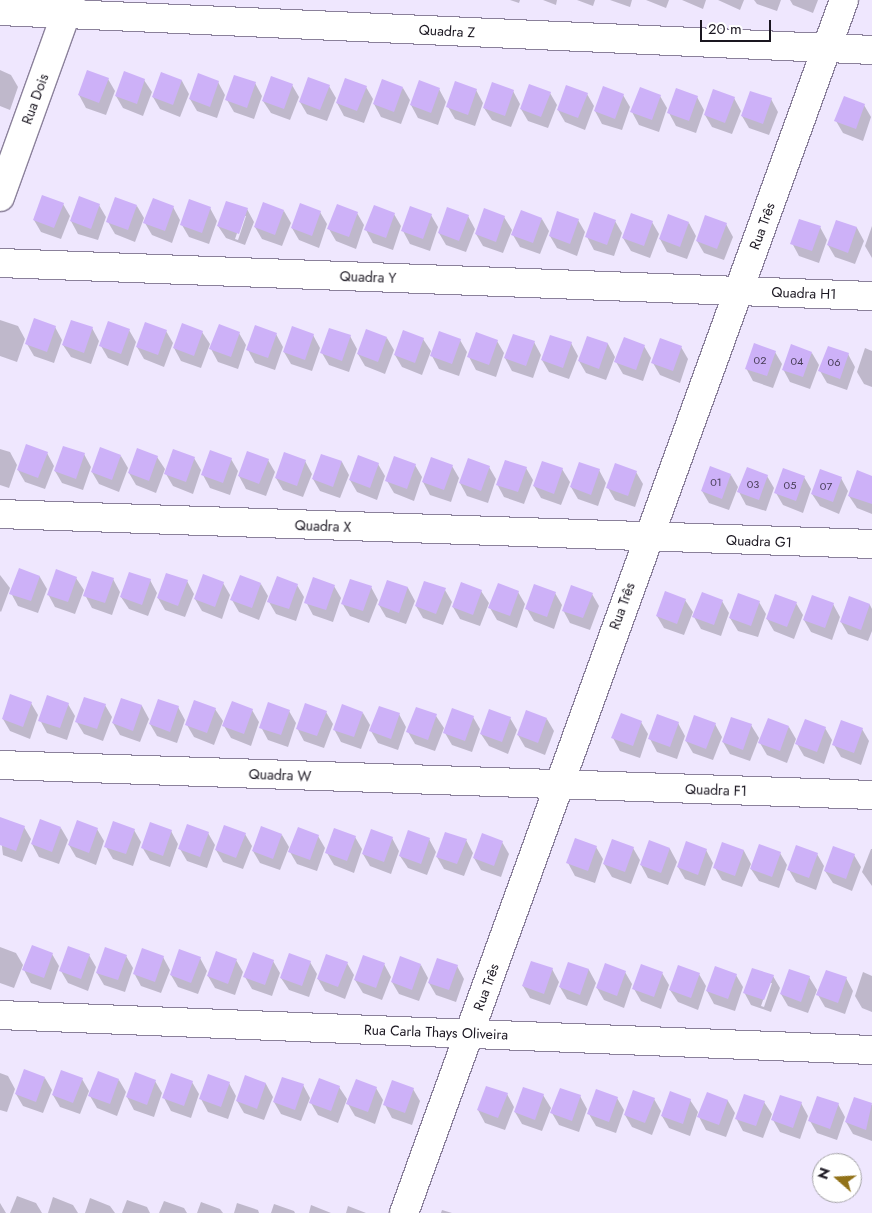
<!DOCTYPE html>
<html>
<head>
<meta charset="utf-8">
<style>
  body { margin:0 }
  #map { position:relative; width:872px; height:1213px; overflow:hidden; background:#efe7fe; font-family:Jost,sans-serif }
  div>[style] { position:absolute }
  .shadow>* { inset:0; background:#0003 }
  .building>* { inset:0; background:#cdb1f8 }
  .roads { filter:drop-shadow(1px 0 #8b819b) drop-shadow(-1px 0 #8b819b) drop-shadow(0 1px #8b819b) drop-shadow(0 -1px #8b819b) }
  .minor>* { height:28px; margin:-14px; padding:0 14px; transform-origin:14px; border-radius:14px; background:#fff }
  span { translate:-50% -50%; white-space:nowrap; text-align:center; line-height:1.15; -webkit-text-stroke:4px #fff; paint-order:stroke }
  .number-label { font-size:11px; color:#473d56 }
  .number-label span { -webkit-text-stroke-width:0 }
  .street-label { font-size:14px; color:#1a1620 }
  .north { position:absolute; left:812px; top:1153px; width:50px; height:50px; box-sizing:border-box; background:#fff; border:1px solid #a3a2a6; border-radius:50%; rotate:289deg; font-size:14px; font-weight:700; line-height:20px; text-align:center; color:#1a1620 }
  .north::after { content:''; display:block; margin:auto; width:18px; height:22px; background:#927219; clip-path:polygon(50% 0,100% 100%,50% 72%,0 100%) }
  .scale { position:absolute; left:700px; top:20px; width:71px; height:22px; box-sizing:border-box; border:2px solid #1a1620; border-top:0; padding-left:6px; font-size:15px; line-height:18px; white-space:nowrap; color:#1a1620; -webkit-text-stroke:4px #fff; paint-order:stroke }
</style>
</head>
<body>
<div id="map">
  <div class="shadow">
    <div style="clip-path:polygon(510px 0,520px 0,519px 3px)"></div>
    <div style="clip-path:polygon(543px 0,557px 0,556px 5px)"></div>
    <div style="clip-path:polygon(577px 0,595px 0,593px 6px)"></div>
    <div style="clip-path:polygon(610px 0,632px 0,630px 7px)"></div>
    <div style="clip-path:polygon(646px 0,669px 0,666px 8px)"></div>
    <div style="clip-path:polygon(682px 0,706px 0,703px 9px)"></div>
    <div style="clip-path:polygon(718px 0,744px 0,740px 10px)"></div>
    <div style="clip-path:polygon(754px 0,781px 0,777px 11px,757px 4px)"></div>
    <div style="clip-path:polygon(790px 0,818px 0,813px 13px,793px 5px)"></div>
    <div style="clip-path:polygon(0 70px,11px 75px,18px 87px,10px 110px,0 106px)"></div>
    <div style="clip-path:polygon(162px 74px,182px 81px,189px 94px,180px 117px,160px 109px,153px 97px)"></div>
    <div style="clip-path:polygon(108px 79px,115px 91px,106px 115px,86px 108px,79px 95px)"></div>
    <div style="clip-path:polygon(144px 80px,152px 92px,143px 116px,123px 108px,116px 96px)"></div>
    <div style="clip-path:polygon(218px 82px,225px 95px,217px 118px,197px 111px,190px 99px)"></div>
    <div style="clip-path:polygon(255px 83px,262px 96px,254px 119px,234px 112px,227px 100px)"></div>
    <div style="clip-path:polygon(292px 85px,299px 97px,290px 120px,271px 113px,263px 101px)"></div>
    <div style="clip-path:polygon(329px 86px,336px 98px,327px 121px,307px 114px,300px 102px)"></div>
    <div style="clip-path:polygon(366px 87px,373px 99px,364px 123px,344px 116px,337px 103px)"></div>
    <div style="clip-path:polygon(403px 88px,410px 100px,401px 124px,381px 117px,374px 104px)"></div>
    <div style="clip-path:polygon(439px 89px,446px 102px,438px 125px,418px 118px,411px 105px)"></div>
    <div style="clip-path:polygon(476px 90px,483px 103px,475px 126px,455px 119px,448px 107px)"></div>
    <div style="clip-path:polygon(513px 91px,520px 104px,511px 127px,492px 120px,484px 108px)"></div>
    <div style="clip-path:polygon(550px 93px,557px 105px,548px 128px,528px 121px,521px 109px)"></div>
    <div style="clip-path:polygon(587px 94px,594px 106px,585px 130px,565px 122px,558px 110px)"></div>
    <div style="clip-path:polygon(623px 95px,630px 107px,622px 130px,602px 124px,595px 111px)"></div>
    <div style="clip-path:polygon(660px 96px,667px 108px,659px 132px,639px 125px,632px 112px)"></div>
    <div style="clip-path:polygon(697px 97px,704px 110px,696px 133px,676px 126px,669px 113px)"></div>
    <div style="clip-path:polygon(734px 98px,741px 111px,732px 134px,712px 127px,705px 115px)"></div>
    <div style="clip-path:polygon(771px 99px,778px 112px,769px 135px,749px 128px,742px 116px)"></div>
    <div style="clip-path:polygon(864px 105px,871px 117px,863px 141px,843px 133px,836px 121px)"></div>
    <div style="clip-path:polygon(63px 204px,70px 216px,61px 239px,41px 232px,34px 220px)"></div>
    <div style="clip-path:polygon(99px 205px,106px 217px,98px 240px,78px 234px,71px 221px)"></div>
    <div style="clip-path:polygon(137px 206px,144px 218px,135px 242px,115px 234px,108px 222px)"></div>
    <div style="clip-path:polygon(173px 207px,180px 220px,172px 243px,152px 235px,145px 223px)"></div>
    <div style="clip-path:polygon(210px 208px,217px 221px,209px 244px,189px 237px,182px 225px)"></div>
    <div style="clip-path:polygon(evenodd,247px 209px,254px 222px,245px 245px,226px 238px,218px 226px,247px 209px,243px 216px,246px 216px,238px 240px,235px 239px,243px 216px)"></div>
    <div style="clip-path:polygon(284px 211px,291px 223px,282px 246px,262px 239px,255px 227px)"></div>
    <div style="clip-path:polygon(320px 212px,327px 224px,319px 248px,299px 240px,292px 228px)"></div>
    <div style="clip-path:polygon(357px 213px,364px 225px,356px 249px,336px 241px,329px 229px)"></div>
    <div style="clip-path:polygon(394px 214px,401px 226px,393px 250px,373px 243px,366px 230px)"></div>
    <div style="clip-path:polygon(431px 215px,438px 227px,430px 251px,410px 244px,403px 231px)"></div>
    <div style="clip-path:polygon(468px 216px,475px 229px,466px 252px,446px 245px,439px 233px)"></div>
    <div style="clip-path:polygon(504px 217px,512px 230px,503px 253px,483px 246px,476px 234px)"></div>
    <div style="clip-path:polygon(542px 219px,549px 231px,540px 254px,520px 247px,513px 235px)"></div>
    <div style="clip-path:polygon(578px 220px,585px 232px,577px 256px,557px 248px,550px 236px)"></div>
    <div style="clip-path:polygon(615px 221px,622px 233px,614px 256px,594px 250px,587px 237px)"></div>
    <div style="clip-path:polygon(837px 221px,857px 228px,864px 241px,855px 264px,835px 257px,828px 245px)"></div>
    <div style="clip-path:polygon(652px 222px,659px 234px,650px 258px,631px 251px,623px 238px)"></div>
    <div style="clip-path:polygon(689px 223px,696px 236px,687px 259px,667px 252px,660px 239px)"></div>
    <div style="clip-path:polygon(726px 224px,733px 237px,724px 260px,704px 253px,697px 241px)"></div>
    <div style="clip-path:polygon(872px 226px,872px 258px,865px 246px)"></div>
    <div style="clip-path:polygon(820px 227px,827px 240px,819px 263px,799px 256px,792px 243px)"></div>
    <div style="clip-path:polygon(0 320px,18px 326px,25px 339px,17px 362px,0 356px)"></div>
    <div style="clip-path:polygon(55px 327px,62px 340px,54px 363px,34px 356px,27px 344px)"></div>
    <div style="clip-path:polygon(92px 328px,99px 341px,91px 364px,71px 357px,63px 345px)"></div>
    <div style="clip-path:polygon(129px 330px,136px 342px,128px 366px,108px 358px,101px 346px)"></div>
    <div style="clip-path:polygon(166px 331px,173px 343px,164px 367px,144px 359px,137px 347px)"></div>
    <div style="clip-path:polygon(202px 332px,210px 344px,201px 368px,181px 361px,174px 348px)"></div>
    <div style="clip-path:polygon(239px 333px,246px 345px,238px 369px,218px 362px,211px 349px)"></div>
    <div style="clip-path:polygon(276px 334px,283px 347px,275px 370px,255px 363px,248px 350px)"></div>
    <div style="clip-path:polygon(313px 335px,320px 348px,312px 371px,291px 364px,284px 352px)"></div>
    <div style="clip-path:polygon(350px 336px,357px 349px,349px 372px,329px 365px,322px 353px)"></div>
    <div style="clip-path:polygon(588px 337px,608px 344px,615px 357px,606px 380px,586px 373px,579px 361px)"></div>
    <div style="clip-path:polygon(387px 338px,394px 350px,385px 374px,365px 366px,358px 354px)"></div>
    <div style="clip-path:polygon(423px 339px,431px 351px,422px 375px,402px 367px,395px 355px)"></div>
    <div style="clip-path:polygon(460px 340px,467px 352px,459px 376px,439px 369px,432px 356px)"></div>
    <div style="clip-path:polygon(497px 341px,504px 353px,496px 377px,476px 370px,469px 357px)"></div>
    <div style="clip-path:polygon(534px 342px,541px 355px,533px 378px,512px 371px,505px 358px)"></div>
    <div style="clip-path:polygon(571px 343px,578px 356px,569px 379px,549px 372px,542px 360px)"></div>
    <div style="clip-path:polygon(644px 346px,651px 358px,643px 381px,623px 374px,616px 362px)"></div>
    <div style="clip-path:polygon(681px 347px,688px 359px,680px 383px,660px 375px,653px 363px)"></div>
    <div style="clip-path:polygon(865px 348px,872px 351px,872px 387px,864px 384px,857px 372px)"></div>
    <div style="clip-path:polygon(775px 352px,782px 364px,773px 388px,753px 381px,746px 368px)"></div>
    <div style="clip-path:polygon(812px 353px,819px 365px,810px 389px,790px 382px,783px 369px)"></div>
    <div style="clip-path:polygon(848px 354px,855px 367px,847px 390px,827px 383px,820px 371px)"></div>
    <div style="clip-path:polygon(0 449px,10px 452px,17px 465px,9px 488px,0 485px)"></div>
    <div style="clip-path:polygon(47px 453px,54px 466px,45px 489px,25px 482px,18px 470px)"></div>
    <div style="clip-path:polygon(84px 454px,91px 467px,83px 490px,62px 483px,55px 471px)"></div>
    <div style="clip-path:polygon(322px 455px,342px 462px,349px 475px,340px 498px,320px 491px,313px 479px)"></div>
    <div style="clip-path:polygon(121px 456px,128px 468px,119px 492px,99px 484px,92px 472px)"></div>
    <div style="clip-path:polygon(157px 457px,165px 469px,156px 493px,136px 485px,129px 473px)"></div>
    <div style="clip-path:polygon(194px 458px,201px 470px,193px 494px,173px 486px,166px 474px)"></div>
    <div style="clip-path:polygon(231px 459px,238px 471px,230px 495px,210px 488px,203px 475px)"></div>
    <div style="clip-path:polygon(268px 460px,275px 472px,266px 496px,246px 489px,239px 476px)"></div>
    <div style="clip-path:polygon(305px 461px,312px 474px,303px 497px,283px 490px,276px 478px)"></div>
    <div style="clip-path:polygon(378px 464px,385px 476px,377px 500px,357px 492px,350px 480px)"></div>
    <div style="clip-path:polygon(415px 465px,422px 477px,414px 501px,394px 493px,387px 481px)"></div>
    <div style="clip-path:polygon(452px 466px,459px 478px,451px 502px,430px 495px,423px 482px)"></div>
    <div style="clip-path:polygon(489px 467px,496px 479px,488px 503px,467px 496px,460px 483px)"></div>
    <div style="clip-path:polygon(526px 468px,533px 480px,524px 504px,504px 497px,497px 484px)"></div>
    <div style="clip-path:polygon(562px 469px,570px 482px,561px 505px,541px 498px,534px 486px)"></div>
    <div style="clip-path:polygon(599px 470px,606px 483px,598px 506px,578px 499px,571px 487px)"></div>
    <div style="clip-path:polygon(636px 472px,643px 484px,635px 507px,615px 500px,608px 488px)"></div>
    <div style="clip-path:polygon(731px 475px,738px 487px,729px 510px,709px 503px,702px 491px)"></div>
    <div style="clip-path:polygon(767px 476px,774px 488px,766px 511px,746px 505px,739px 492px)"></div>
    <div style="clip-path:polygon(804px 477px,811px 489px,803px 513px,783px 505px,776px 493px)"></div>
    <div style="clip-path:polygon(872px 477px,872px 514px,857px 508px,849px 496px)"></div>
    <div style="clip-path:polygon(841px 478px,848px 491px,839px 514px,820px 506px,812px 494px)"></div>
    <div style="clip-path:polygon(19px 570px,40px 577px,47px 589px,38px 613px,18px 606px,11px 593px)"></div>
    <div style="clip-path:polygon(0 575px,10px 588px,1px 612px,0 611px)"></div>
    <div style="clip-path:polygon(76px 578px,84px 590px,75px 614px,55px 607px,48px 594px)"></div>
    <div style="clip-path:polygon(113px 579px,120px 592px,112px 615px,92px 608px,85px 595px)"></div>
    <div style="clip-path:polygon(150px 580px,157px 593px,148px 616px,129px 609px,121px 597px)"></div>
    <div style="clip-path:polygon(187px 581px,194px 594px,185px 617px,165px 610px,158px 598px)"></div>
    <div style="clip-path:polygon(388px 581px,408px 588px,415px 601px,406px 624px,386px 617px,379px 605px)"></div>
    <div style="clip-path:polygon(223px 583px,230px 595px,222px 619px,202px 611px,195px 599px)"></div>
    <div style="clip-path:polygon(261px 584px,268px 596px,259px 620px,239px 612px,232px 600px)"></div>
    <div style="clip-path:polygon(297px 585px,304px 597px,296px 621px,276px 614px,269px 602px)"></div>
    <div style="clip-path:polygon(334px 586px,341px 598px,333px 622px,313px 615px,306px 602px)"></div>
    <div style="clip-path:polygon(371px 587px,378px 600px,369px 623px,350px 616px,342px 603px)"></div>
    <div style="clip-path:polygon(445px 590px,452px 602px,443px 625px,423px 618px,416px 606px)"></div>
    <div style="clip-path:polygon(481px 591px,489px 603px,480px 626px,460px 619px,453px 607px)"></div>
    <div style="clip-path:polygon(518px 592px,525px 604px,517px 628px,497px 620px,490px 608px)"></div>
    <div style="clip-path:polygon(555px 593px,562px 605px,554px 629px,534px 621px,527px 609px)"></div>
    <div style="clip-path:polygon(592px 594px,599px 606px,590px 630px,570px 623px,563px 610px)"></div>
    <div style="clip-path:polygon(850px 598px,870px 605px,872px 609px,872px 631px,868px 641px,848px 634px,841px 622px)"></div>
    <div style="clip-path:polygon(685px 600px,693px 612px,684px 635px,664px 628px,657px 616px)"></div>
    <div style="clip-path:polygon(722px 601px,729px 613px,721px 636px,701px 629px,694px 617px)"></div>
    <div style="clip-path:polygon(759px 602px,766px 614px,758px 637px,738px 631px,730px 618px)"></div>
    <div style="clip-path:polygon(796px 603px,803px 615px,794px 639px,774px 631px,767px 619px)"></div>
    <div style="clip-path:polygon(833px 604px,840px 617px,832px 640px,811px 632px,804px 620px)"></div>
    <div style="clip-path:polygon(122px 699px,142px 706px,149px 719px,140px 742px,120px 735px,113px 723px)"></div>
    <div style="clip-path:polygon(31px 703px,38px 715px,30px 739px,10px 731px,3px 719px)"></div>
    <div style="clip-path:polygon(68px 704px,75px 716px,67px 740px,47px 733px,40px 720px)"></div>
    <div style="clip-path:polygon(105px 705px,112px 717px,103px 741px,84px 734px,76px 721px)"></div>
    <div style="clip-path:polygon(178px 707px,185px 720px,177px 743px,157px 736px,150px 724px)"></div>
    <div style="clip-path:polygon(215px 709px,223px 721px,214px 745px,194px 737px,187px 725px)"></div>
    <div style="clip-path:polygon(252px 710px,259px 722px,251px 746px,231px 738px,224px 726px)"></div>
    <div style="clip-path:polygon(289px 711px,296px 723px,288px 747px,268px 740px,261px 727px)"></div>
    <div style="clip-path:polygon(326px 712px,333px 724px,324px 748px,304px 741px,297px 728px)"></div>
    <div style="clip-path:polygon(363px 713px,370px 725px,361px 749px,341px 742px,334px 729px)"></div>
    <div style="clip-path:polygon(399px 714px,406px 727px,398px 750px,378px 743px,371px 731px)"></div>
    <div style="clip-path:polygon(436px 716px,444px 728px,435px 751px,415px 744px,408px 732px)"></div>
    <div style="clip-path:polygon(473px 717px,480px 729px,472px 752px,452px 745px,445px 733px)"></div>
    <div style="clip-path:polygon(510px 718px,517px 730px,508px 754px,489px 746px,481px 734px)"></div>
    <div style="clip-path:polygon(547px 719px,554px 731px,545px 755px,525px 747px,518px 735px)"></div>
    <div style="clip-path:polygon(641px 722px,648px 734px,640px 758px,620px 751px,613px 738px)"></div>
    <div style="clip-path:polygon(678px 723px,685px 736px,677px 759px,657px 752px,650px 739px)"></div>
    <div style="clip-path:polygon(715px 724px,722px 737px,713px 760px,693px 753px,686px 741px)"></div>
    <div style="clip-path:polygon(751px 725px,759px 738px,750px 761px,730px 754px,723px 742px)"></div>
    <div style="clip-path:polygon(789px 727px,796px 739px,787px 763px,767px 755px,760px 743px)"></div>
    <div style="clip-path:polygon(825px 728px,832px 740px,824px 764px,804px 756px,797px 744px)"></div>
    <div style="clip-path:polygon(862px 729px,869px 741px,861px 765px,841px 757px,834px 745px)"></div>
    <div style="clip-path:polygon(24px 827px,31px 839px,22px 862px,3px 855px,0 830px)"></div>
    <div style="clip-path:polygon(61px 828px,68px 840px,59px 864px,39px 857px,32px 844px)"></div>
    <div style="clip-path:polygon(97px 829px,104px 841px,96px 865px,76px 857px,69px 845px)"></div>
    <div style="clip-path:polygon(134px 830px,141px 842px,133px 866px,113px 859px,106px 847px)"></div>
    <div style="clip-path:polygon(171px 831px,178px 844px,170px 867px,150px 860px,142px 847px)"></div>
    <div style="clip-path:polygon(208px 833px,215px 845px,207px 868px,187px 861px,180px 849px)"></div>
    <div style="clip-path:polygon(245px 834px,252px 846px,243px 869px,223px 862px,216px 850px)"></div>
    <div style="clip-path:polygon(282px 835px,289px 847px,280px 870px,260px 863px,253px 851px)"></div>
    <div style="clip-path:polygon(318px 836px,325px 848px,317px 871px,297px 864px,290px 852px)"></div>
    <div style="clip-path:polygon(355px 837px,362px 849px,354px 873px,334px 865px,327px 853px)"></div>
    <div style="clip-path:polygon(392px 838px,399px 851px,391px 874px,370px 866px,363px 854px)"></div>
    <div style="clip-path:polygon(429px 839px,436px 852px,427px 875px,408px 868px,400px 856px)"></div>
    <div style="clip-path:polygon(466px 840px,473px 853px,464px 876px,444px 869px,437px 857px)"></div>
    <div style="clip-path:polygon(502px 842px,509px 854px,501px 877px,481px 870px,474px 858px)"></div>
    <div style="clip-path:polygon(650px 842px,670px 849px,677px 862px,668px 885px,648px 878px,641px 865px)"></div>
    <div style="clip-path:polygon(723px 844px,744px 851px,751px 864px,742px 887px,722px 880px,715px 868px)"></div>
    <div style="clip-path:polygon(596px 847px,603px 859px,595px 883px,575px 876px,568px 863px)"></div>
    <div style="clip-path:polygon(633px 848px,640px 860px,631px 884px,612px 877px,604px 864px)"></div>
    <div style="clip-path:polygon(871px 849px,872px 849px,872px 886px,862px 872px)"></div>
    <div style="clip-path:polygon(706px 850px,713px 863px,705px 886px,685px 879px,678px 867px)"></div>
    <div style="clip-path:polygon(780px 853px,787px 865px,779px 888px,759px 881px,751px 869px)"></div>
    <div style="clip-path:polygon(817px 854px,824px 866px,816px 890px,796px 882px,789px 870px)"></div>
    <div style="clip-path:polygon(854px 855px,861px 867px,852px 891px,833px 883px,825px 871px)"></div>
    <div style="clip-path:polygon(0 947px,16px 953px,23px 965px,14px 988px,0 983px)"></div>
    <div style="clip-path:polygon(52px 954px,59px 966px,51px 990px,31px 983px,24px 970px)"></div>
    <div style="clip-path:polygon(89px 955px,96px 967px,88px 991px,68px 983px,61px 971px)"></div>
    <div style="clip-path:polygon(126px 956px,133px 968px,125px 992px,104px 985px,97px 973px)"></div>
    <div style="clip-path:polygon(163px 957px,170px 970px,161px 993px,141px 986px,134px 973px)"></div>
    <div style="clip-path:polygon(200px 958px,207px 971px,198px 994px,178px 987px,171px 975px)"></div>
    <div style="clip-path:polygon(236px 960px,243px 972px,235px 995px,215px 988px,208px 976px)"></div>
    <div style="clip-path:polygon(273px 961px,280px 973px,272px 996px,252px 989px,245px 977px)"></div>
    <div style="clip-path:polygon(310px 962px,317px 974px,309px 997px,289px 990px,281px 978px)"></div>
    <div style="clip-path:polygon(347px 963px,354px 975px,345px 999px,325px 991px,318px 979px)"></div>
    <div style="clip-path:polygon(384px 964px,391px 977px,382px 1000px,363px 993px,355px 980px)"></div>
    <div style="clip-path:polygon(569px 964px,589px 970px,596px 983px,587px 1006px,567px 999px,560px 987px)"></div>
    <div style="clip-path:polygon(421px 965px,428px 978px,419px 1001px,399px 994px,392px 982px)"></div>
    <div style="clip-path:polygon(457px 966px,464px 979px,456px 1002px,436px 995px,429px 983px)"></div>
    <div style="clip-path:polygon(552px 969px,559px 982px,550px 1005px,530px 998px,523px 986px)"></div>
    <div style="clip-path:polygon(625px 972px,632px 984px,624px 1008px,604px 1000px,597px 988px)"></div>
    <div style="clip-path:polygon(863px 972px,872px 976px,872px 1012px,862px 1008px,855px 996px)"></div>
    <div style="clip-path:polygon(662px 973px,669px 985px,661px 1009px,641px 1001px,634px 989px)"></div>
    <div style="clip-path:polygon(699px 974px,706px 986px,698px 1010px,678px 1002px,670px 990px)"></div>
    <div style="clip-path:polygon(736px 975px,743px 987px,735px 1011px,714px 1004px,707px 991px)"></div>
    <div style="clip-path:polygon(evenodd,773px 976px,780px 988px,771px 1012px,751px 1005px,744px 992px,773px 976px,769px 983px,772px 983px,764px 1007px,761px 1006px,769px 983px)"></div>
    <div style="clip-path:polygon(809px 977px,817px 990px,808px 1013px,788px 1006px,781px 994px)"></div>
    <div style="clip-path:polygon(846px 978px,853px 991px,845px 1014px,825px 1007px,818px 995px)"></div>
    <div style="clip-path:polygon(0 1073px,8px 1076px,15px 1089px,7px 1112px,0 1110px)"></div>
    <div style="clip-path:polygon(135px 1074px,155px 1081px,162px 1093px,154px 1117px,134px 1110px,127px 1097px)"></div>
    <div style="clip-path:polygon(246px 1077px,266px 1084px,273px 1097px,264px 1120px,244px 1113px,237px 1101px)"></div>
    <div style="clip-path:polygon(45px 1078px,52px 1090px,43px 1113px,23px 1106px,16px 1094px)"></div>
    <div style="clip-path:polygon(82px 1079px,89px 1091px,80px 1114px,60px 1107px,53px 1095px)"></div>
    <div style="clip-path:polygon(119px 1080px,126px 1092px,117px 1116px,97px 1108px,90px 1096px)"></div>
    <div style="clip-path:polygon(192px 1082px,199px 1094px,191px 1118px,171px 1111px,164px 1098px)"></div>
    <div style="clip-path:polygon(229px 1083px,236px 1096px,228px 1119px,208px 1112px,201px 1099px)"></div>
    <div style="clip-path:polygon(303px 1085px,310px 1098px,301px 1121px,281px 1114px,274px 1102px)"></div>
    <div style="clip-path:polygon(339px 1087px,347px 1099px,338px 1123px,318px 1115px,311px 1103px)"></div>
    <div style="clip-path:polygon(376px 1088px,383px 1100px,375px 1124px,355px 1116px,348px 1104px)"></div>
    <div style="clip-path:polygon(413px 1089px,420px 1101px,412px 1125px,392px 1118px,385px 1105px)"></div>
    <div style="clip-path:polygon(507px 1094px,514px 1107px,505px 1130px,485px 1123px,478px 1110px)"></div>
    <div style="clip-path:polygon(708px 1094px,728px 1101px,735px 1113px,726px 1137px,706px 1130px,699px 1117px)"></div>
    <div style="clip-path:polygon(543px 1095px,551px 1108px,542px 1131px,522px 1124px,515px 1112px)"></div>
    <div style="clip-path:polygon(580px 1096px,587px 1109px,579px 1132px,559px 1125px,552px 1113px)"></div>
    <div style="clip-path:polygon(617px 1098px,624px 1110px,616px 1133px,596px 1126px,589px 1114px)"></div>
    <div style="clip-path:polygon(855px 1098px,872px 1105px,872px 1141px,853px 1134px,846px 1122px)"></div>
    <div style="clip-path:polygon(654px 1099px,661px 1111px,652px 1135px,632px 1127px,625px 1115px)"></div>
    <div style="clip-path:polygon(690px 1100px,698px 1112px,690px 1136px,669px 1128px,662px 1116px)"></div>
    <div style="clip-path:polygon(764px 1102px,772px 1114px,763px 1138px,743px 1131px,736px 1118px)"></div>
    <div style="clip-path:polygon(801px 1103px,808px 1116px,800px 1139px,780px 1132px,773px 1120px)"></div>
    <div style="clip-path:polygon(838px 1104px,845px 1117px,837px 1140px,817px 1133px,810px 1121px)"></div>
    <div style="clip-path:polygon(17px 1196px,36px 1203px,42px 1213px,10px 1213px)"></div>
    <div style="clip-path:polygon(53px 1197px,73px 1205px,78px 1213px,48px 1213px)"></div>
    <div style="clip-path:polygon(90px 1198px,110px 1206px,115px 1213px,85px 1213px)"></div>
    <div style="clip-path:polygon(127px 1200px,147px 1207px,150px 1213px,122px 1213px)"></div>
    <div style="clip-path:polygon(164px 1201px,184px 1208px,187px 1213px,159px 1213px)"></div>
    <div style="clip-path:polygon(201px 1202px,220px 1209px,223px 1213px,197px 1213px)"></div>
    <div style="clip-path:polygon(0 1203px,6px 1213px,0 1213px)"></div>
    <div style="clip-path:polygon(237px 1203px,258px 1210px,259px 1213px,234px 1213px)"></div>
    <div style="clip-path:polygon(274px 1204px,294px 1211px,295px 1213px,271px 1213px)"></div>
    <div style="clip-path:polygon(311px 1205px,331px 1213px,309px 1213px)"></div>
    <div style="clip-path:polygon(348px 1206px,366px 1213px,346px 1213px)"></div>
    <div style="clip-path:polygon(442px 1210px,452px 1213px,441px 1213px)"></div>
  </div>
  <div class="building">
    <div style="clip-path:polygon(87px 70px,109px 78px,99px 103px,78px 95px)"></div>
    <div style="clip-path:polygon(124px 71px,145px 79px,137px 104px,115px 96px)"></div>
    <div style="clip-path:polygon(161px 72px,182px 80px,173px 105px,152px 97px)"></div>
    <div style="clip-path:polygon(198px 73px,219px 81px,210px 107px,189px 99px)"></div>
    <div style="clip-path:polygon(234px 75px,256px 82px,247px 108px,225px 100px)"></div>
    <div style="clip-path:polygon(271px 76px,293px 84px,284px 109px,262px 101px)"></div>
    <div style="clip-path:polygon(308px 77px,330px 85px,320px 110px,299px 102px)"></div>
    <div style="clip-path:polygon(345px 78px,367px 86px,357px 111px,336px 103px)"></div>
    <div style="clip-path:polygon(382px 79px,403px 87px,394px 112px,373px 104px)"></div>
    <div style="clip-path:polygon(419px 80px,440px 88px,431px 113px,410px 105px)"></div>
    <div style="clip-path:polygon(455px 81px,477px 89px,468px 115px,446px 107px)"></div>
    <div style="clip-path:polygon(492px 82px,514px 90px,505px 116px,483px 108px)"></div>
    <div style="clip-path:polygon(529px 84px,551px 92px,541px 117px,520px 109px)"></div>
    <div style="clip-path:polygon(566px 85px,588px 93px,578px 118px,557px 110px)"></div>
    <div style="clip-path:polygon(603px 86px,624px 94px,615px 119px,594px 111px)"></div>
    <div style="clip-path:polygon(640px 87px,661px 95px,652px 120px,630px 112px)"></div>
    <div style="clip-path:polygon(676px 88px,698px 96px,689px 121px,667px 113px)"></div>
    <div style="clip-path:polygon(713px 89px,735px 97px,725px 123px,704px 115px)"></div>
    <div style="clip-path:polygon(750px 91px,772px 98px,763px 124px,741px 116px)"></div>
    <div style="clip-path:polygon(844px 96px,865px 104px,856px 129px,834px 121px)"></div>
    <div style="clip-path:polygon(42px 195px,64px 203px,54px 228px,33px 220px)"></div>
    <div style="clip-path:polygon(79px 196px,100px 204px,91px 229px,70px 221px)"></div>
    <div style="clip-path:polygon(115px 197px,137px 205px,128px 230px,106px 222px)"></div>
    <div style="clip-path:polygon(153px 198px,174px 206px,165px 231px,143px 223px)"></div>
    <div style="clip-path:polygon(189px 199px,211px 207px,202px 233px,180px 225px)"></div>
    <div style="clip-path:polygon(226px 201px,248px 208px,239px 234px,217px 226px)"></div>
    <div style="clip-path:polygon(263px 202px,284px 210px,275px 235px,254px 227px)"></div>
    <div style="clip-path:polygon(300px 203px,321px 211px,312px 236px,291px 228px)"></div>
    <div style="clip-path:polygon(337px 204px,358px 212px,349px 237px,327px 229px)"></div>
    <div style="clip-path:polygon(374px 205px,395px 213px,386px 238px,364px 230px)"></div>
    <div style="clip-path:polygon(410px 206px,432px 214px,423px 239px,401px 231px)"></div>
    <div style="clip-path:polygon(447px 207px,469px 215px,459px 241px,438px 233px)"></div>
    <div style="clip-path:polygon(484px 208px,505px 216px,496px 242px,475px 234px)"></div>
    <div style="clip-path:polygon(521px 210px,542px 218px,533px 243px,511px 235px)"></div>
    <div style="clip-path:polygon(557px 211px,579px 219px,570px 244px,549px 236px)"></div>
    <div style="clip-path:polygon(594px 212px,616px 220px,607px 245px,585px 237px)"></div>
    <div style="clip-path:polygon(631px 213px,653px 221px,644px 246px,622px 238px)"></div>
    <div style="clip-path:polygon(668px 214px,689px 222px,680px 247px,659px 239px)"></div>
    <div style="clip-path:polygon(705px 215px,727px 223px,717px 249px,696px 241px)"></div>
    <div style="clip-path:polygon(799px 219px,821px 226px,812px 251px,790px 244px)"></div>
    <div style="clip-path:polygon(836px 220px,857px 227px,848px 253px,827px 245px)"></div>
    <div style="clip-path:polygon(34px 318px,56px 326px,47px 352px,25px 344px)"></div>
    <div style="clip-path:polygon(71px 320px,93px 327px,84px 353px,62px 345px)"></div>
    <div style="clip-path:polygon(108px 321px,130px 329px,121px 354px,99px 346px)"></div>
    <div style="clip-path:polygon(145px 322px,167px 330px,158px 355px,136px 347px)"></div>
    <div style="clip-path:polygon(182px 323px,203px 331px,194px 356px,173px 348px)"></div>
    <div style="clip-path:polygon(219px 324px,240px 332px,231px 357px,209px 349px)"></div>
    <div style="clip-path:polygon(255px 325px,277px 333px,268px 358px,246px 350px)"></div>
    <div style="clip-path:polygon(292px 326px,314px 334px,305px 360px,283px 352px)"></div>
    <div style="clip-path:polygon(329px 328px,351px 335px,342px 361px,320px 353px)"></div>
    <div style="clip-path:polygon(366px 329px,387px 337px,378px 362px,357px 354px)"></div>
    <div style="clip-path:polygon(403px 330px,424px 338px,415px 363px,394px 355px)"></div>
    <div style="clip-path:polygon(439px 331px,461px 339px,452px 364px,430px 356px)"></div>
    <div style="clip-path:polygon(476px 332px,498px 340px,489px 365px,467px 357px)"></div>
    <div style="clip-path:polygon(513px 334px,535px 341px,526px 366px,504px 358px)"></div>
    <div style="clip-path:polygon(550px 335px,572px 342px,563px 368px,541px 360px)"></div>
    <div style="clip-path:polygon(587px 336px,608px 343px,599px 369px,578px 361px)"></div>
    <div style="clip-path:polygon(624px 337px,645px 345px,636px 370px,614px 362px)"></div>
    <div style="clip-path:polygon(660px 338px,682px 346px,673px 371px,651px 363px)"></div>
    <div style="clip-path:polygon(754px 343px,776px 351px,767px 376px,745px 369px)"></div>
    <div style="clip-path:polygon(791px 344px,812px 352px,803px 377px,782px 370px)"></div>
    <div style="clip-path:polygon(828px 346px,849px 353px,840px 379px,818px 371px)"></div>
    <div style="clip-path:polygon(26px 444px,48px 452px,38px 478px,17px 470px)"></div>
    <div style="clip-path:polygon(63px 446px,85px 453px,76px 479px,54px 471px)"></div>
    <div style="clip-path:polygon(100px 447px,121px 455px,112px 480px,91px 472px)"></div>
    <div style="clip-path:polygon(137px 448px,158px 456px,149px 481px,128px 473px)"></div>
    <div style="clip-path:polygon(173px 449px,195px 457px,186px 482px,164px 474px)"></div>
    <div style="clip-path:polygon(210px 450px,232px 458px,223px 483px,201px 475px)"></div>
    <div style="clip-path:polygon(247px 451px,269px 459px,259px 484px,238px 476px)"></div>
    <div style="clip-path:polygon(284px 452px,306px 460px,297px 486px,275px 478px)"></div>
    <div style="clip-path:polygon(321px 454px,342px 461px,333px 487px,312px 479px)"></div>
    <div style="clip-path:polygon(358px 455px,379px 463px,370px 488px,349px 480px)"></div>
    <div style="clip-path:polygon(394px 456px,416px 464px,407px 489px,385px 481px)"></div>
    <div style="clip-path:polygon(431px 457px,453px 465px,444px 490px,422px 482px)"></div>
    <div style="clip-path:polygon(468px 458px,490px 466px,481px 491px,459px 483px)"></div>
    <div style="clip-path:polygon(505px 460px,527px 467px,518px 492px,496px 485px)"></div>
    <div style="clip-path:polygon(542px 461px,563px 468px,554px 494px,533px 486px)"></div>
    <div style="clip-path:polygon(579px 462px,600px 469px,591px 495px,570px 487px)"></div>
    <div style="clip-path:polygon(615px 463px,637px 471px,628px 496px,606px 488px)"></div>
    <div style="clip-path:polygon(710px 466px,731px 474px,722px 499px,701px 491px)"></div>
    <div style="clip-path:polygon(747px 467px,768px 475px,759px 500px,737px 492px)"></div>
    <div style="clip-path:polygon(783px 468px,805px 476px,796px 501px,774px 493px)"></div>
    <div style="clip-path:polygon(820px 469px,842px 477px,833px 502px,811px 494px)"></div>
    <div style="clip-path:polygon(857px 470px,872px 476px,872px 504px,848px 496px)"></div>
    <div style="clip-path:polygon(19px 568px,40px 576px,31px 601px,9px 594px)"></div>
    <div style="clip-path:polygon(56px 569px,77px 577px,68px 602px,47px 595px)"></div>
    <div style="clip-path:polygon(92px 571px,114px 578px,105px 603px,83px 596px)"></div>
    <div style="clip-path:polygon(129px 572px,151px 579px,142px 605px,120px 597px)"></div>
    <div style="clip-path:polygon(166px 573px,188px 580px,178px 606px,157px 598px)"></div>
    <div style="clip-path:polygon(203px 574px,224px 582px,215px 607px,194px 599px)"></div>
    <div style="clip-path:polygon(240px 575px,261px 583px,252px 608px,230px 600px)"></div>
    <div style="clip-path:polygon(277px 576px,298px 584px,289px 609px,267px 602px)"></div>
    <div style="clip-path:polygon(313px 577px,335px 585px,326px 610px,304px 603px)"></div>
    <div style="clip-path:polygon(350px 579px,372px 586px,363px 611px,341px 604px)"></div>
    <div style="clip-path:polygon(387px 580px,408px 587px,399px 613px,378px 605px)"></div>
    <div style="clip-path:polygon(424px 581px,446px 588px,436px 614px,415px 606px)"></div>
    <div style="clip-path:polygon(461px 582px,482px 590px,473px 615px,452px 607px)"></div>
    <div style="clip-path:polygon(498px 583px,519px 591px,510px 616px,488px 608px)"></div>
    <div style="clip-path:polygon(534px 584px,556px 592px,547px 617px,525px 609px)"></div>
    <div style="clip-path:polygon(571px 585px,593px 593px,583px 618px,562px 611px)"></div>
    <div style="clip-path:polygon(665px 591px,686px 599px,677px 624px,656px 616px)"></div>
    <div style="clip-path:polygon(702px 592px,723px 600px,714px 625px,692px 617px)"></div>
    <div style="clip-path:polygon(738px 593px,760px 601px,751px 626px,729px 618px)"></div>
    <div style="clip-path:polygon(775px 594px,797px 602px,787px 627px,766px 619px)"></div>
    <div style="clip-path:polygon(812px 595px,834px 603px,825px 628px,803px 620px)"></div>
    <div style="clip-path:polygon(849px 596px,870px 604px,861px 630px,840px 622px)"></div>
    <div style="clip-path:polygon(10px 694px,32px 702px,23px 727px,2px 719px)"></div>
    <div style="clip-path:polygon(47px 695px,69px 703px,60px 728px,38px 721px)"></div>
    <div style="clip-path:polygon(84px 697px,106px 704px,97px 729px,75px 722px)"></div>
    <div style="clip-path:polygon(121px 698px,142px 705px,133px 731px,112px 723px)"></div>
    <div style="clip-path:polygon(158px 699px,179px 706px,170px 732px,149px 724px)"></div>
    <div style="clip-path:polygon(194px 700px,216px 708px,207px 733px,185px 725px)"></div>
    <div style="clip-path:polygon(232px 701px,253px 709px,244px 734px,222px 726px)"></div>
    <div style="clip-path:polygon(268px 702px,290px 710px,281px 735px,259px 728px)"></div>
    <div style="clip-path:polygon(305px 703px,327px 711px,317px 736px,296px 729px)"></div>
    <div style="clip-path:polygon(342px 704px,363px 712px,354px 737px,333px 730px)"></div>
    <div style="clip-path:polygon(379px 706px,400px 713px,391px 739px,369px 731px)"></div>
    <div style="clip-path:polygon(416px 707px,437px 714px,428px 740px,406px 732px)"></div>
    <div style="clip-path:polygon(452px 708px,474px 716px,465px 741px,443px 733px)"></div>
    <div style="clip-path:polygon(489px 709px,511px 717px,502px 742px,480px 734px)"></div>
    <div style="clip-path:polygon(526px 710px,547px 718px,538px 743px,517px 735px)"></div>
    <div style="clip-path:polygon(621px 713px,642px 721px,633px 746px,611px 738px)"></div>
    <div style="clip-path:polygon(657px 714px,679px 722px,670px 747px,648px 739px)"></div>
    <div style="clip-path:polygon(694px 715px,716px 723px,706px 749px,685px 741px)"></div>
    <div style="clip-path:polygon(731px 717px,752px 724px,743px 750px,722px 742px)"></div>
    <div style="clip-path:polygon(768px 718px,789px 726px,780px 751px,758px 743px)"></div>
    <div style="clip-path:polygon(805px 719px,826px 727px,817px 752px,795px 744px)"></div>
    <div style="clip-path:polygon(841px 720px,863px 728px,854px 753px,832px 745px)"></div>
    <div style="clip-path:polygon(0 817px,25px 826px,16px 851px,0 845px)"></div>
    <div style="clip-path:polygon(40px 819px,61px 827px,52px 852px,31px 844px)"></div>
    <div style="clip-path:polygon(77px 820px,98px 828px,89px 853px,68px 845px)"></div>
    <div style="clip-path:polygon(113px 821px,135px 829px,126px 854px,104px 847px)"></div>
    <div style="clip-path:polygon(150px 822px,172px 830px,163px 856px,141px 848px)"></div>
    <div style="clip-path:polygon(187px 824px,209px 832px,200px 857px,178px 849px)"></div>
    <div style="clip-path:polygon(224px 825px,246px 833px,236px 858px,215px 850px)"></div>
    <div style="clip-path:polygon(261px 826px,282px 834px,273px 859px,252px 851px)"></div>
    <div style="clip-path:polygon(298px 827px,319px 835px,310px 860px,288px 852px)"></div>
    <div style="clip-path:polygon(334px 828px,356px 836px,347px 861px,325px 853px)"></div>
    <div style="clip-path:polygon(371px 829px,393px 837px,384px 862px,362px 854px)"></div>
    <div style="clip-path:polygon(408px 830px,430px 838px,421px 864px,399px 856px)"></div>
    <div style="clip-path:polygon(445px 832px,467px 839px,457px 864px,436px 857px)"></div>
    <div style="clip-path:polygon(482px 833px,503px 841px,494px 866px,473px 858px)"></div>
    <div style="clip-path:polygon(575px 838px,597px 846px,588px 871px,566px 863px)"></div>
    <div style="clip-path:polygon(612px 839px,634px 847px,625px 872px,603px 864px)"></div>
    <div style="clip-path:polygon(649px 840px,670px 848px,661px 873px,640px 865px)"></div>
    <div style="clip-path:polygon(686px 841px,707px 849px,698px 875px,677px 867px)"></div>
    <div style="clip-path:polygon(722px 842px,744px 850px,735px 876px,713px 868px)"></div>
    <div style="clip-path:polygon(759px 844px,781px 852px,772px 877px,750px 869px)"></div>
    <div style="clip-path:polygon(796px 845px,818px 853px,809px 878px,787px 870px)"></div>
    <div style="clip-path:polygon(833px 846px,855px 854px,846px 879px,824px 871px)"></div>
    <div style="clip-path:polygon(32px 945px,53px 953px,44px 978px,22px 970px)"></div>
    <div style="clip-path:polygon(68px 946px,90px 954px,81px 979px,59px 971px)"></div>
    <div style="clip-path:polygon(105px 947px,127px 955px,118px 980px,96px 973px)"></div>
    <div style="clip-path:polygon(142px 948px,164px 956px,155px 982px,133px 974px)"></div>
    <div style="clip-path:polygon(179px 949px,201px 957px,191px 983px,170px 975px)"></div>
    <div style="clip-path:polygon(216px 951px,237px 959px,228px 984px,207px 976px)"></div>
    <div style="clip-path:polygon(253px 952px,274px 960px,265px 985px,243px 977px)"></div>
    <div style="clip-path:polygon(289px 953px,311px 961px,302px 986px,280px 978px)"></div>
    <div style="clip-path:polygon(326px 954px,348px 962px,338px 987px,317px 979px)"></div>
    <div style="clip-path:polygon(363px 955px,385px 963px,376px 988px,354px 980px)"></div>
    <div style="clip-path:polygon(400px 956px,421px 964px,412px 990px,391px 982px)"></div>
    <div style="clip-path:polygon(437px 958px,458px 965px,449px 990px,428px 983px)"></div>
    <div style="clip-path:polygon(531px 961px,553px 968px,544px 994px,522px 986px)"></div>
    <div style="clip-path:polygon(568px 962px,589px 969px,580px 995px,559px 987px)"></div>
    <div style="clip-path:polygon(605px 963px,626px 971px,617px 996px,596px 988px)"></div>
    <div style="clip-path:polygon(641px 964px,663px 972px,654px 997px,632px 989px)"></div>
    <div style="clip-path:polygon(678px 965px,700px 973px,691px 998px,669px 990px)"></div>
    <div style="clip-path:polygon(715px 966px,737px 974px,728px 999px,706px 991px)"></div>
    <div style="clip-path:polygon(752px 968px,774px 975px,764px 1000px,743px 993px)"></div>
    <div style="clip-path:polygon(789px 969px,810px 976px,801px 1002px,780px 994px)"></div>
    <div style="clip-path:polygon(826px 970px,847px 977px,838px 1003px,816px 995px)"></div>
    <div style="clip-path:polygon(24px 1069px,45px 1077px,36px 1102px,15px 1094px)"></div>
    <div style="clip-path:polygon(61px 1070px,83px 1078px,73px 1103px,52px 1095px)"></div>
    <div style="clip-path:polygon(98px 1071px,119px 1079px,110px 1104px,88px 1096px)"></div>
    <div style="clip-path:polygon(135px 1072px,156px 1080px,147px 1105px,126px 1097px)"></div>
    <div style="clip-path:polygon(171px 1073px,193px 1081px,184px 1106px,162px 1098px)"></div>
    <div style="clip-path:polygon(208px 1074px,230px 1082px,221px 1107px,199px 1099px)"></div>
    <div style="clip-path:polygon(245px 1075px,266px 1083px,257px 1109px,236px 1101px)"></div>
    <div style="clip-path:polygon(282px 1077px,304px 1084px,295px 1110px,273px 1102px)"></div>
    <div style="clip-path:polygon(319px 1078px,340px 1086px,331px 1111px,309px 1103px)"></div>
    <div style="clip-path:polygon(356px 1079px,377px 1087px,368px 1112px,346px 1104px)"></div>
    <div style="clip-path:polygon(392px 1080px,414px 1088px,405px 1113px,383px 1105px)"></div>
    <div style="clip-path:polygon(486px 1086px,508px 1093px,498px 1118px,477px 1110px)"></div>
    <div style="clip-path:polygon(523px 1087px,544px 1094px,535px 1120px,514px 1112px)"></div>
    <div style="clip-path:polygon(560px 1088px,581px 1095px,572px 1121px,550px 1113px)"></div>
    <div style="clip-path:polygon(596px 1089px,618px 1097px,609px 1122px,587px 1114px)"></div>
    <div style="clip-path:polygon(633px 1090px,655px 1098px,645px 1123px,624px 1115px)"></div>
    <div style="clip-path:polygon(670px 1091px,691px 1099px,683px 1124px,661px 1116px)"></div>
    <div style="clip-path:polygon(707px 1092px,728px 1100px,719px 1125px,697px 1117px)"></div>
    <div style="clip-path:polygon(744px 1094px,765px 1101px,756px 1126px,735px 1119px)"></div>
    <div style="clip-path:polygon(780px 1095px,802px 1102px,793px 1128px,771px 1120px)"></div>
    <div style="clip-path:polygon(817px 1096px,839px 1103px,830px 1129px,808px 1121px)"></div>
    <div style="clip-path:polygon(854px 1097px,872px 1103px,866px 1130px,845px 1122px)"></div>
  </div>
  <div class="roads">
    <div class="minor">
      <div style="left:0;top:11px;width:873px;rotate:2.56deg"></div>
      <div style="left:0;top:197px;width:209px;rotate:-70.2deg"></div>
      <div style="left:0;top:263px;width:873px;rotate:2.17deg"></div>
      <div style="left:0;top:514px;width:873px;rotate:1.97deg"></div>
      <div style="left:0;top:765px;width:873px;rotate:1.97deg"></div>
      <div style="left:0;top:1015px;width:873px;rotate:2.3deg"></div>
      <div style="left:404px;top:1213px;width:1290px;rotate:-70.06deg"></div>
    </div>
  </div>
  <div class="number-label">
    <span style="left:760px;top:360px">02</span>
    <span style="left:797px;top:361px">04</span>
    <span style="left:834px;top:362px">06</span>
    <span style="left:716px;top:482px">01</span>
    <span style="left:753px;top:484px">03</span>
    <span style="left:790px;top:485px">05</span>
    <span style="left:826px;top:486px">07</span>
  </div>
  <div class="street-label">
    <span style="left:447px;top:31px;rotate:3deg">Quadra Z</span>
    <span style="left:35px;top:99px;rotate:-70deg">Rua Dois</span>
    <span style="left:762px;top:226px;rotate:-70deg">Rua Três</span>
    <span style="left:368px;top:277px;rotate:2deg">Quadra Y</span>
    <span style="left:804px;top:293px;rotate:2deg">Quadra H1</span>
    <span style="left:323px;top:526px;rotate:2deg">Quadra X</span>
    <span style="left:759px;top:541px;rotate:2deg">Quadra G1</span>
    <span style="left:622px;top:606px;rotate:-70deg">Rua Três</span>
    <span style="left:280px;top:775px;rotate:2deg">Quadra W</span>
    <span style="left:716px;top:790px;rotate:2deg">Quadra F1</span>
    <span style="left:486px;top:987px;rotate:-70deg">Rua Três</span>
    <span style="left:436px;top:1032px;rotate:2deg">Rua Carla Thays Oliveira</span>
  </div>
  <div class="north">N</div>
  <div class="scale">20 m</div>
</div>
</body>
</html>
